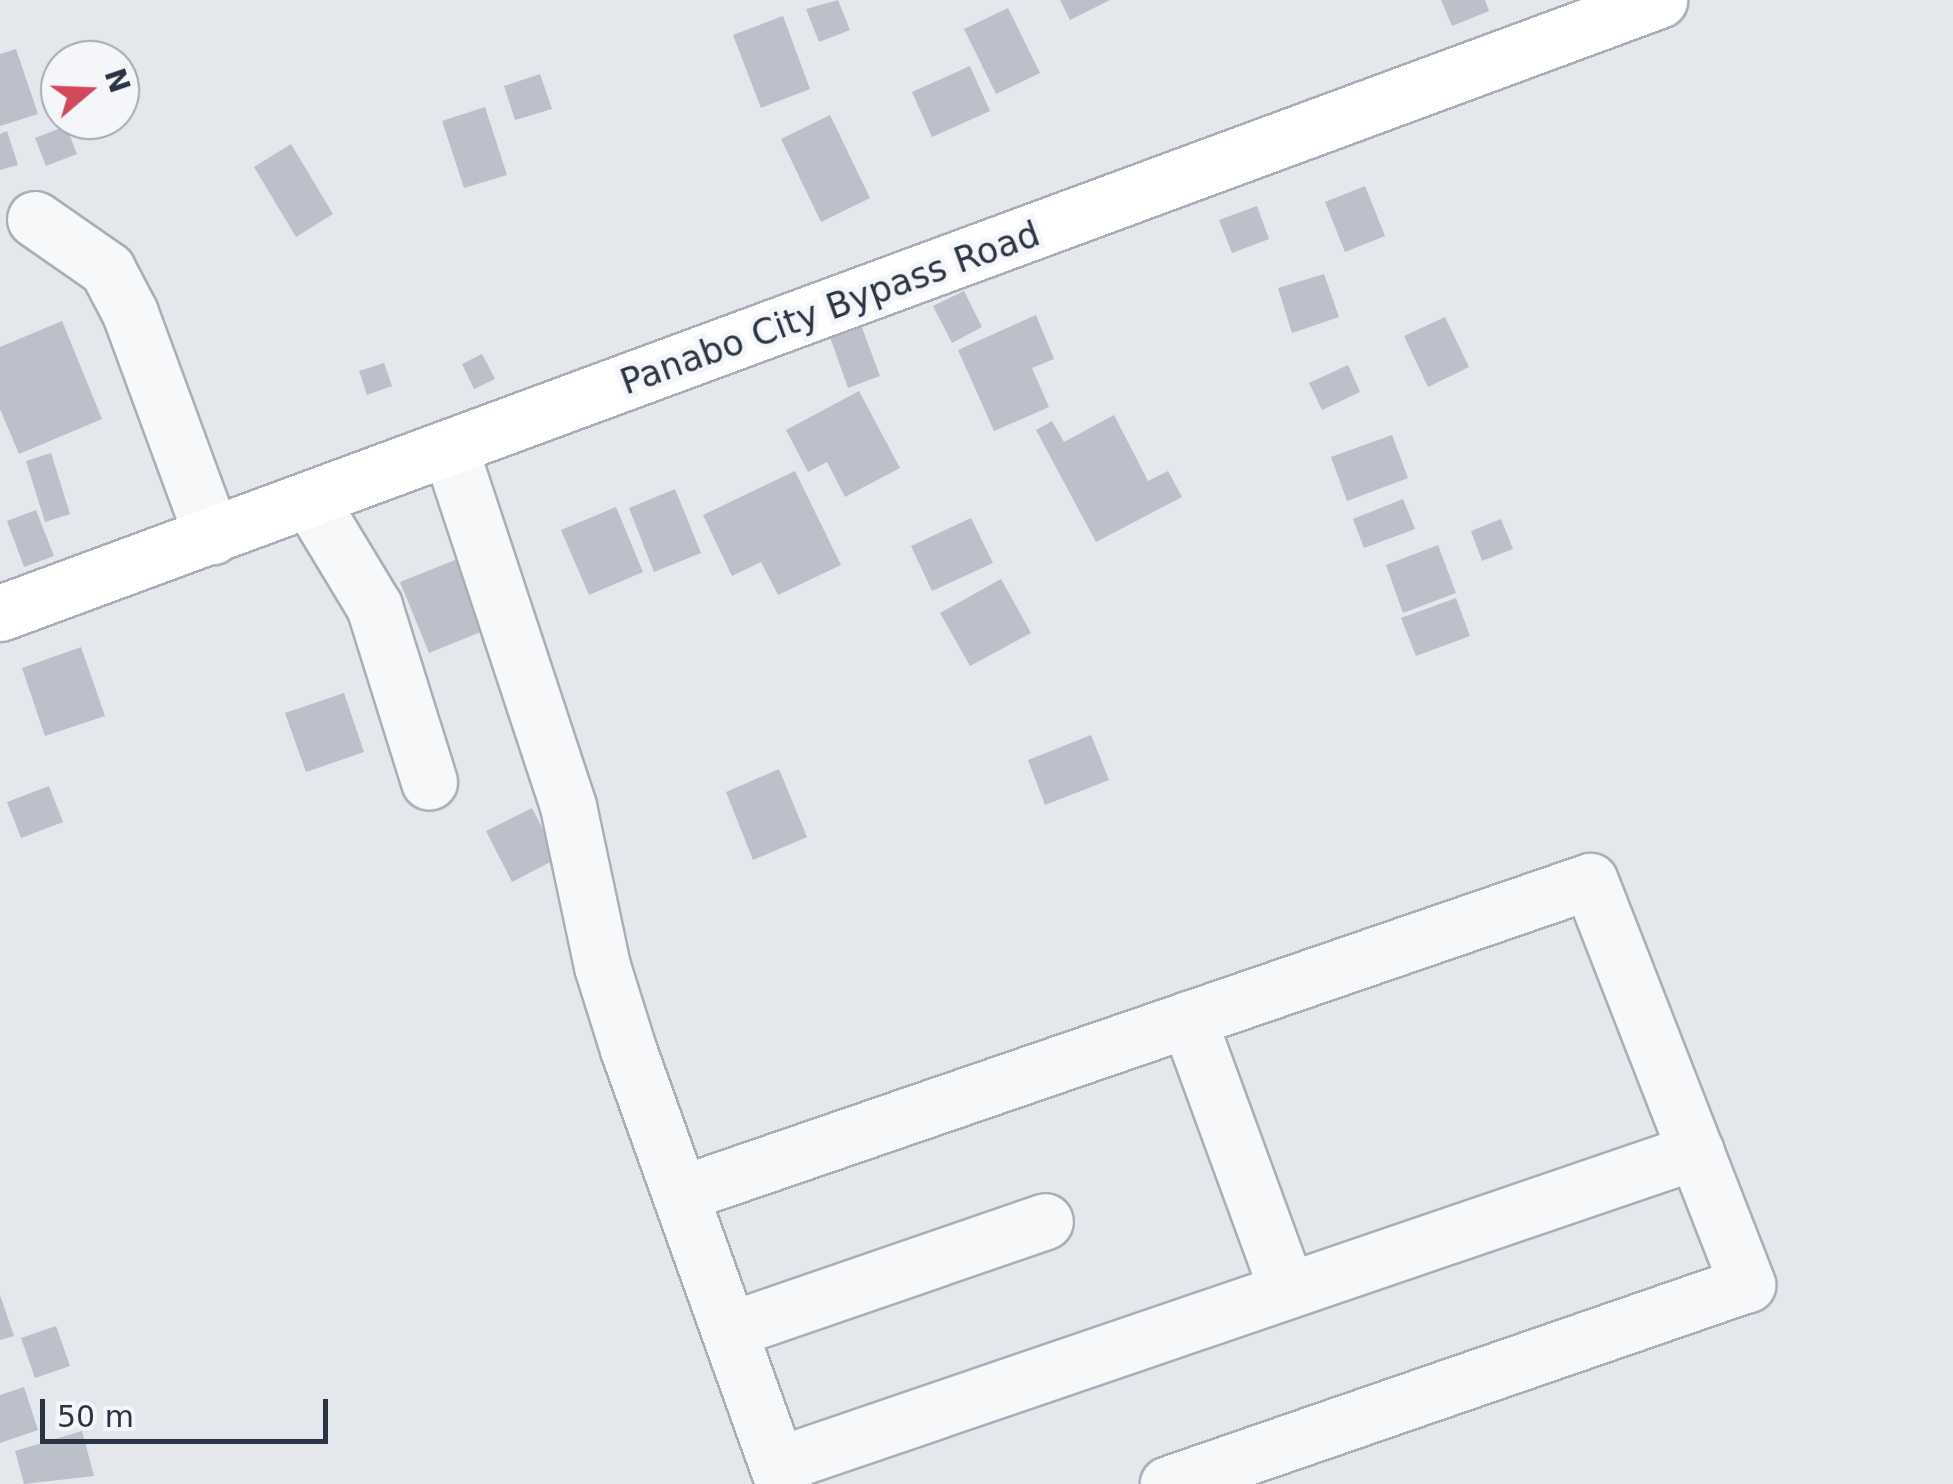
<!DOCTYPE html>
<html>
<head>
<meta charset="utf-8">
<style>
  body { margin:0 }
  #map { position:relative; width:1953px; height:1484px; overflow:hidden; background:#e4e7ec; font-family:"DejaVu Sans",sans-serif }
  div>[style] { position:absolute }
  .building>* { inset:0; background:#bbc0ca }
  .roads { filter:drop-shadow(2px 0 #a9aeb7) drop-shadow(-2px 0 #a9aeb7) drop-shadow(0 2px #a9aeb7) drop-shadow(0 -2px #a9aeb7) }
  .minor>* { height:55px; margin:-27.5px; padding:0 27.5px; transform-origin:27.5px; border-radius:27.5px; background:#f7f8fa }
  .major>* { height:55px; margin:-27.5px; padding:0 27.5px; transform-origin:27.5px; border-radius:27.5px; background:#fff }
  span { translate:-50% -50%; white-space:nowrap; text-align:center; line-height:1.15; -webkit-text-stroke:10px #f4f6f9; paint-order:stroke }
  .street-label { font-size:35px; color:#2b3445 }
  .north { position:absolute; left:40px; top:40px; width:100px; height:100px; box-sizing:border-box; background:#f4f6f9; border:2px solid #a4a8b1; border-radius:50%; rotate:71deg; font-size:28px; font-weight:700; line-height:40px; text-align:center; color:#2b3445 }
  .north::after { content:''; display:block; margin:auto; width:35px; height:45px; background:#d1495b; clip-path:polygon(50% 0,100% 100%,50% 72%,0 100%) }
  .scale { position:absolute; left:40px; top:1399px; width:288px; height:45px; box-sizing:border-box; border:5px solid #2b3445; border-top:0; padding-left:12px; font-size:30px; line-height:35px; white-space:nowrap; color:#2b3445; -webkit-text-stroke:8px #f4f6f9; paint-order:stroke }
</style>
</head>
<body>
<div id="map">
  <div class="building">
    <div style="clip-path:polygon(838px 0,850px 30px,819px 42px,806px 9px)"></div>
    <div style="clip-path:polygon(1060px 0,1110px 0,1070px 20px)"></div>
    <div style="clip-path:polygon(1441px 0,1485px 0,1489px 11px,1452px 26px)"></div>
    <div style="clip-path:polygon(1008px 8px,1040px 73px,996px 94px,964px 29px)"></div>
    <div style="clip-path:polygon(783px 16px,810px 89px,761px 108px,733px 35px)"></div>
    <div style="clip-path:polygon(16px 49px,38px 114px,0 126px,0 54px)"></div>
    <div style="clip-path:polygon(970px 66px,990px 111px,932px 137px,912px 92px)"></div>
    <div style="clip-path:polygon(540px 74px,552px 109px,515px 120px,504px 86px)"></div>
    <div style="clip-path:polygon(485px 107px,507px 175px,464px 188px,442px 121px)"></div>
    <div style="clip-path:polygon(830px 115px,870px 198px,821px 222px,781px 139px)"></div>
    <div style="clip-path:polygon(66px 126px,77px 154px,46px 166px,35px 138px)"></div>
    <div style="clip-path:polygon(7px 131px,18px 165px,0 170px,0 134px)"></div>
    <div style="clip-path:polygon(291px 144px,333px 214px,296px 237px,254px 167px)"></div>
    <div style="clip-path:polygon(1365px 186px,1385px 236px,1345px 252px,1325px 202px)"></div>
    <div style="clip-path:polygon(1257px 206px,1269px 239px,1232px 253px,1219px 220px)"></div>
    <div style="clip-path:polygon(1324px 274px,1339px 317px,1292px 333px,1278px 288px)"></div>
    <div style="clip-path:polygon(964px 291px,982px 327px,952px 343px,933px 306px)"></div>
    <div style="clip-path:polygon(1036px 315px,1054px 359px,1032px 368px,1049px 407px,994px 431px,958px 350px)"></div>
    <div style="clip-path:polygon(1445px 317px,1469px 367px,1428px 387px,1404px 336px)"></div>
    <div style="clip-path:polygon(62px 321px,102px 419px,19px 454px,0 409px,0 347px)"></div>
    <div style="clip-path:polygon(861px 325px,880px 376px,848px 388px,830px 337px)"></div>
    <div style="clip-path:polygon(482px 354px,495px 379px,474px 389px,462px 364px)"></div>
    <div style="clip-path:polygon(384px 363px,392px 386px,367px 395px,359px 371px)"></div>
    <div style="clip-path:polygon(1348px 365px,1360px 392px,1322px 410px,1309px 383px)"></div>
    <div style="clip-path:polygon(859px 391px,900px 468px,845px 497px,827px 462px,808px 472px,786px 430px)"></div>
    <div style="clip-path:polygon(1114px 415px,1148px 481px,1168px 471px,1182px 497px,1096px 542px,1036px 430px,1052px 421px,1064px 442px)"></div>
    <div style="clip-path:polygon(1392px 435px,1408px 478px,1347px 501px,1331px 457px)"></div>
    <div style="clip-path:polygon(51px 453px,70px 514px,45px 522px,26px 461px)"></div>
    <div style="clip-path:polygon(795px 471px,841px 565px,778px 595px,761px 562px,732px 576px,703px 515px)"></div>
    <div style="clip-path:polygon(675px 489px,701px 553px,654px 572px,629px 508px)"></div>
    <div style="clip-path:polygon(1403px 499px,1415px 529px,1364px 548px,1353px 519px)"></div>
    <div style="clip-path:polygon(616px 507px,643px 572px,589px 595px,561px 530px)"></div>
    <div style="clip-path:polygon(36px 510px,54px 556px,24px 567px,7px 521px)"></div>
    <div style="clip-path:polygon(971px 518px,993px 563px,932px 591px,911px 546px)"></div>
    <div style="clip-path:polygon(1501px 519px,1513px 549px,1482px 561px,1471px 531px)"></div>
    <div style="clip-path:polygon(1438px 545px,1456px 593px,1403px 613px,1386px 565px)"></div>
    <div style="clip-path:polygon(460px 558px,488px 629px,429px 653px,400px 582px)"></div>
    <div style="clip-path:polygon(1001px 579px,1031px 633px,970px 666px,940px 613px)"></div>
    <div style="clip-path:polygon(1456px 598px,1470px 636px,1416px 656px,1401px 618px)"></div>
    <div style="clip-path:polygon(81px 647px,105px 716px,45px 736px,22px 668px)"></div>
    <div style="clip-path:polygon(344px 693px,364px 752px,306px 772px,285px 713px)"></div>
    <div style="clip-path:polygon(1091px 735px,1109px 780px,1045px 805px,1028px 760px)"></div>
    <div style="clip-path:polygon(779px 769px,807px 837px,753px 860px,726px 792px)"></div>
    <div style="clip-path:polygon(49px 786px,63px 822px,21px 838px,7px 802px)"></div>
    <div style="clip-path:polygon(532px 808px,558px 858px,512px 882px,486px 831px)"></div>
    <div style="clip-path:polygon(0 1295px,14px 1336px,0 1340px)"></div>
    <div style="clip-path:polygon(56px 1326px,70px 1366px,35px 1378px,21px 1338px)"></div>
    <div style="clip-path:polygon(24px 1387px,38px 1430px,0 1443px,0 1395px)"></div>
    <div style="clip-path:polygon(82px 1431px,94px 1476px,24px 1484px,15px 1451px)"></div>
  </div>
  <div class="roads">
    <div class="minor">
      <div style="left:35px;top:219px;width:88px;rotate:34.8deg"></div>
      <div style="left:107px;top:269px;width:50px;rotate:62.4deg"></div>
      <div style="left:130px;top:313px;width:238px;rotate:69.8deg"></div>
      <div style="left:450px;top:449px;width:376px;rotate:71.7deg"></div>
      <div style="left:568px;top:806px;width:164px;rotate:78deg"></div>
      <div style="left:602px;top:966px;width:87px;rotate:72.6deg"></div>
      <div style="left:628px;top:1049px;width:462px;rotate:70.3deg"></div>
      <div style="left:310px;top:500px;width:124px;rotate:58.9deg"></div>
      <div style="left:374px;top:606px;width:184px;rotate:72.6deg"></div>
      <div style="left:1188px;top:1019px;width:289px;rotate:69.9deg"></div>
      <div style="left:680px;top:1194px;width:962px;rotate:-18.98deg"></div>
      <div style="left:1590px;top:881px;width:433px;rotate:68.7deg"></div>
      <div style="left:1747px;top:1284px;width:613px;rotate:160.94deg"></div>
      <div style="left:729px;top:1330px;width:334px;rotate:-19deg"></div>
      <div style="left:777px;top:1465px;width:971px;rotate:-18.86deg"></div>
    </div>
    <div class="major">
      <div style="left:0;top:613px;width:1769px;rotate:-20.28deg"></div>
    </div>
  </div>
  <div class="street-label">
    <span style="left:830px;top:308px;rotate:-20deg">Panabo City Bypass Road</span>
  </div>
  <div class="north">N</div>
  <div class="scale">50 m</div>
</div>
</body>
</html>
